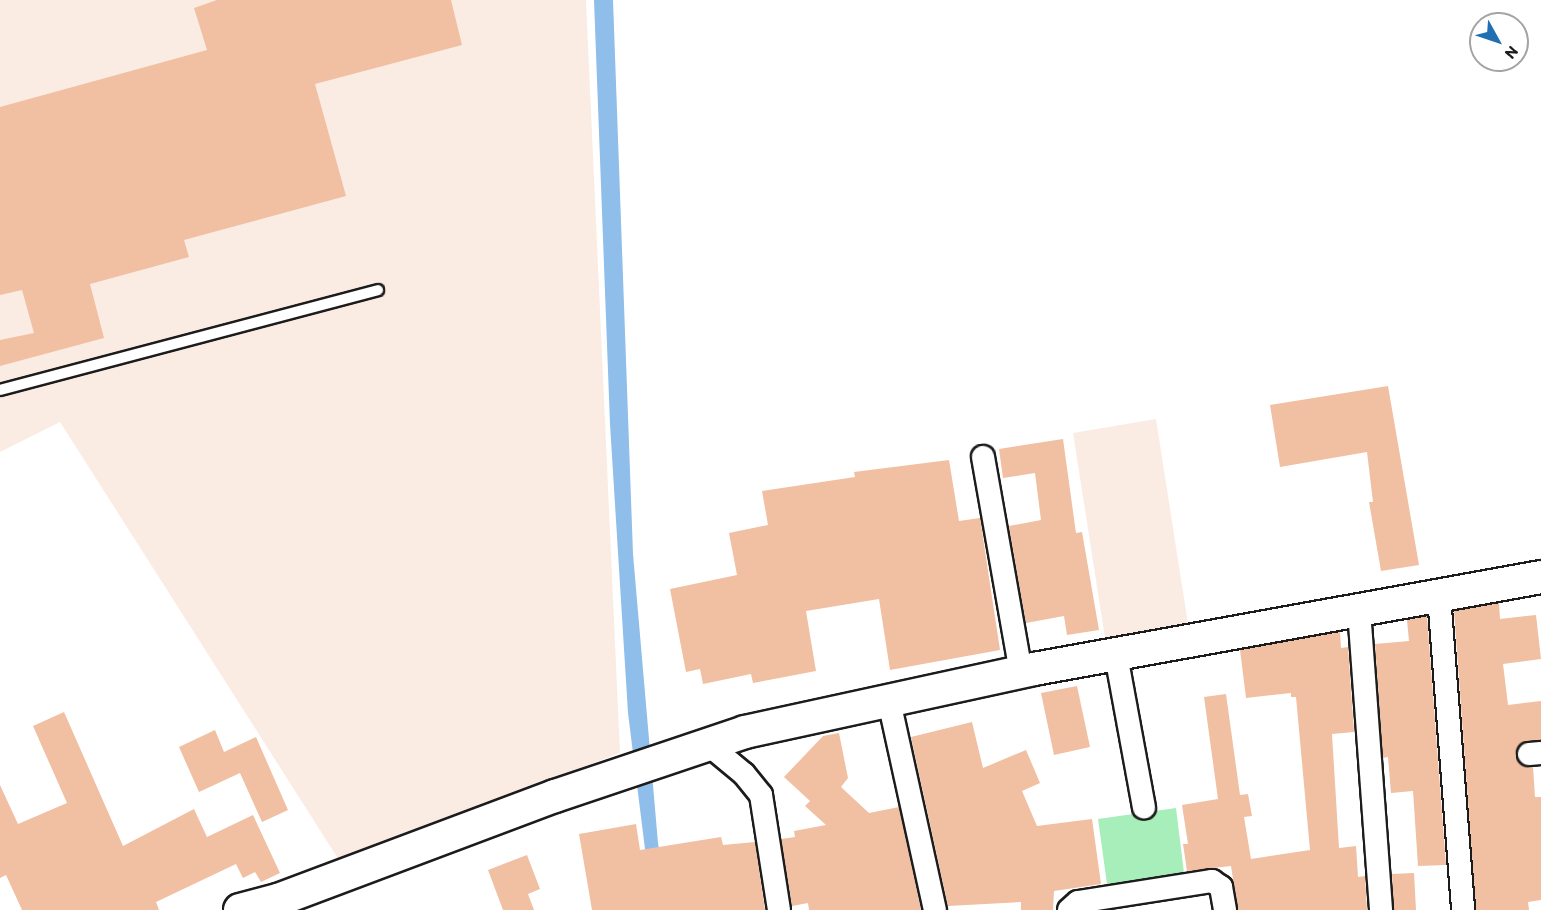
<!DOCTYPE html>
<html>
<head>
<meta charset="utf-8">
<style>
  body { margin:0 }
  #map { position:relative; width:1541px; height:910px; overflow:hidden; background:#fff; font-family:Itim,sans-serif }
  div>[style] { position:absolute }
  .built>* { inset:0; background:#fbece3 }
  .green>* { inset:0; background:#a7eebb }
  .water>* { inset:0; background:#8ebee9 }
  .building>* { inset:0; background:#f1bfa2 }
  .roads { filter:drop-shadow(2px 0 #1c1c1c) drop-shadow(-2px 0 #1c1c1c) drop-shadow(0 2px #1c1c1c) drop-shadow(0 -2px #1c1c1c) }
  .lane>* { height:10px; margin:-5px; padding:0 5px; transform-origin:5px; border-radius:5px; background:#fff }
  .street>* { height:22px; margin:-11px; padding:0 11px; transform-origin:11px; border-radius:11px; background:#fff }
  .secondary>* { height:32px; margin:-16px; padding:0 16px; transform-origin:16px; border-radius:16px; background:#fff }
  span { translate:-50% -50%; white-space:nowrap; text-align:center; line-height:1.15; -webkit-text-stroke:4.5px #fff; paint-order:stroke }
  .north { position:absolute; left:1469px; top:12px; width:60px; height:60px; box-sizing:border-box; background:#fff; border:2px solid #a4a4a4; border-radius:50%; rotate:130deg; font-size:16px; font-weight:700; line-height:24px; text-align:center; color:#1c1c1c }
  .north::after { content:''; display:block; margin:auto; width:21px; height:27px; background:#1f6fb2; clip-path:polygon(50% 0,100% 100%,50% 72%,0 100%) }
</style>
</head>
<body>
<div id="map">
  <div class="built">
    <div style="clip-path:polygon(0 0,586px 0,620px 753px,339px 860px,60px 422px,0 452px)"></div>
    <div style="clip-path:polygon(1156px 419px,1188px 624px,1105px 638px,1073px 433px)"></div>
  </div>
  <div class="green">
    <div style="clip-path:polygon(1176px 808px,1184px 873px,1107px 884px,1098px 819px)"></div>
  </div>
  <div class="water">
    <div style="clip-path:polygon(594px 0,613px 0,633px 554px,658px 843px,670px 910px,647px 865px,628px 713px,610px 424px)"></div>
  </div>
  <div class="building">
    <div style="clip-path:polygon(217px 0,451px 0,462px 45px,315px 84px,346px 196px,184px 240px,189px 257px,90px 284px,104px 338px,0 366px,0 340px,34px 333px,22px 290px,0 295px,0 107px,207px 50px,194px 8px)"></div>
    <div style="clip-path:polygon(1388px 386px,1419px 565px,1381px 571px,1369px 502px,1373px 502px,1367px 452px,1280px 467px,1270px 405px)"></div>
    <div style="clip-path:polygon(1063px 439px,1076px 533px,1082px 532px,1099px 630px,1067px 635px,1064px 616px,1026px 623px,1009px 526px,1041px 520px,1035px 473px,1003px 478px,999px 449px)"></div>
    <div style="clip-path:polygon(949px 460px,959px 521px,980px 518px,1000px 650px,890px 670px,879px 599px,806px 611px,816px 671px,753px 683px,751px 674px,703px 684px,700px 669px,686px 672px,670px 589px,737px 575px,729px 533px,768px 525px,762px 491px,855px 477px,854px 472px)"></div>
    <div style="clip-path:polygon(1499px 603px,1500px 619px,1536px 615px,1541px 659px,1503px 664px,1508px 705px,1541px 701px,1541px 740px,1522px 743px,1516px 755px,1523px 766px,1533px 767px,1535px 797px,1541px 797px,1541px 900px,1528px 902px,1529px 910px,1476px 910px,1454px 611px)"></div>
    <div style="clip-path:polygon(1427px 616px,1446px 865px,1418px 866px,1413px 791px,1391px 793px,1388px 757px,1383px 758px,1375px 644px,1409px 641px,1407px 620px)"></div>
    <div style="clip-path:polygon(1340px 632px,1341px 648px,1348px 647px,1354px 732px,1332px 734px,1339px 848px,1356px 846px,1358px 877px,1365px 876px,1367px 910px,1238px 910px,1231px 866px,1187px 871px,1183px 844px,1188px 844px,1182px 805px,1218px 799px,1204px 697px,1226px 694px,1240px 795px,1248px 794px,1252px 816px,1244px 817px,1251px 859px,1310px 850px,1296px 697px,1291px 697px,1291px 693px,1246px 698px,1240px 650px)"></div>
    <div style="clip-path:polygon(1077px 686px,1090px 747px,1054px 755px,1041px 693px)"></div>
    <div style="clip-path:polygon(64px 712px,123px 846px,194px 809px,207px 837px,253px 815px,280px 873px,261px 882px,255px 872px,243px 878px,236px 864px,156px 902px,159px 910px,22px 910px,6px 875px,0 878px,0 785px,18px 824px,67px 803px,33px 726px)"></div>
    <div style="clip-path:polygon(972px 722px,983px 768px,1026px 750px,1040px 783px,1022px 791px,1037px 826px,1092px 819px,1101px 884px,1054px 891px,1053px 910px,1021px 910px,1021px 902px,948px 906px,911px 737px)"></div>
    <div style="clip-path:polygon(215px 730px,224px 752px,256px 737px,288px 810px,262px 822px,240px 773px,199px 792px,179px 747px)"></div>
    <div style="clip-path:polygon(839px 733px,848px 778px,841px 787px,869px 813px,899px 807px,921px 910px,809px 910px,808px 903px,792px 906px,781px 839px,795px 837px,794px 831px,826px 825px,805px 806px,810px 801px,784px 777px,823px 736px)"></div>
    <div style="clip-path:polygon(636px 824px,640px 850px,721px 837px,723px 845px,755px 842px,765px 910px,592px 910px,579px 834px)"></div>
    <div style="clip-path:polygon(527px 855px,540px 889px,528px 894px,534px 910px,503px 910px,488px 870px)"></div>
    <div style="clip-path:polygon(1414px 873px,1416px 910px,1394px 910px,1392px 874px)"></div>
  </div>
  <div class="roads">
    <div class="lane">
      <div style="left:0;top:390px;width:391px;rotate:-14.8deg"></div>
    </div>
    <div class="street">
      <div style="left:983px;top:457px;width:218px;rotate:80deg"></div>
      <div style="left:1439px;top:596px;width:315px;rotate:85.6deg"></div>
      <div style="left:1359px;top:610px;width:301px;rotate:85.8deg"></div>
      <div style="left:1116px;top:655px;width:155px;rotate:79.6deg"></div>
      <div style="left:889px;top:701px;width:214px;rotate:77.6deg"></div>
      <div style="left:709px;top:745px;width:45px;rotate:39.6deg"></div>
      <div style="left:744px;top:774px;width:27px;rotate:51deg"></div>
      <div style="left:761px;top:795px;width:116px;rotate:81.1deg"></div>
      <div style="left:1529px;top:754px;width:12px;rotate:-5deg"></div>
      <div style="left:1069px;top:910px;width:12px;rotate:-42deg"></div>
      <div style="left:1078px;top:902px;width:136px;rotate:-8.9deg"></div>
      <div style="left:1212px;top:881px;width:11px;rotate:34deg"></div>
      <div style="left:1221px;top:887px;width:23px;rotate:80deg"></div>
    </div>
    <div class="secondary">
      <div style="left:240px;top:910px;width:39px;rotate:-15deg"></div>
      <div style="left:278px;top:900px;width:296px;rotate:-20.6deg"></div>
      <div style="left:555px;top:796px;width:200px;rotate:-18.6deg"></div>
      <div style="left:745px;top:732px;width:296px;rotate:-12.3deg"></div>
      <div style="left:1034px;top:669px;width:515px;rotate:-10.28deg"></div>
    </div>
  </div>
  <div class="north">N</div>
</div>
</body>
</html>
